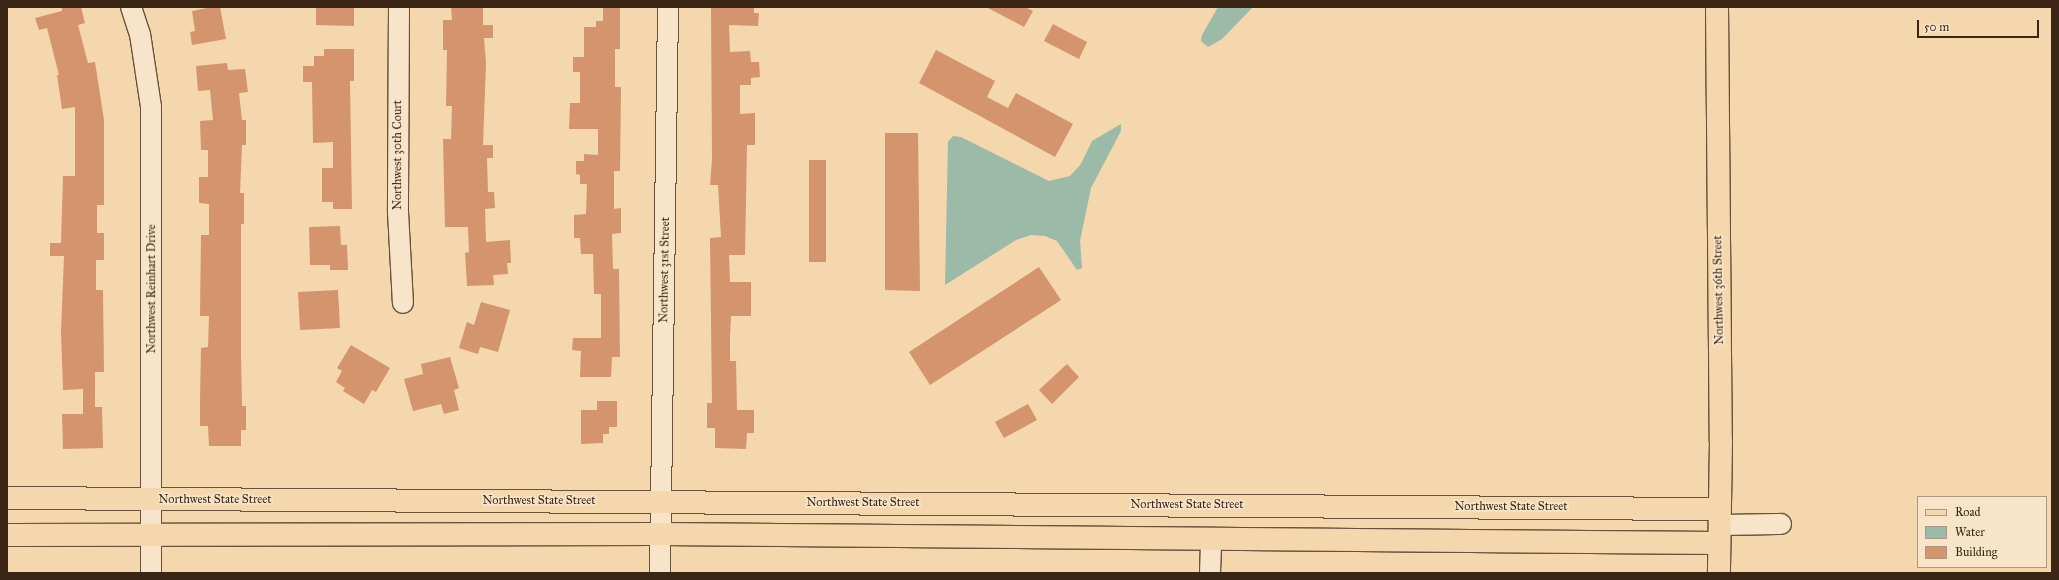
<!DOCTYPE html>
<html>
<head>
<meta charset="utf-8">
<style>
  body { margin:0 }
  #map { position:relative; width:2059px; height:580px; overflow:hidden; background:#f4d7ac; font-family:"IM FELL Great Primer",serif }
  div>[style] { position:absolute }
  .water>* { inset:0; background:#9cbaa8 }
  .building>* { inset:0; background:#d3946e }
  .roads { filter:drop-shadow(1px 0 #69523a) drop-shadow(-1px 0 #69523a) drop-shadow(0 1px #69523a) drop-shadow(0 -1px #69523a) }
  .minor>* { height:20px; margin:-10px; padding:0 10px; transform-origin:10px; border-radius:10px; background:#f8e5c9 }
  .major>* { height:22px; margin:-11px; padding:0 11px; transform-origin:11px; border-radius:11px; background:#f4d7ac }
  span { translate:-50% -50%; white-space:nowrap; text-align:center; line-height:1.15; -webkit-text-stroke:3.5px #f8e5c9; paint-order:stroke }
  .street-label { font-size:12px; color:#3b2514 }
  .frame { position:absolute; inset:0; border:8px solid #3b2514; pointer-events:none }
  .legend { position:absolute; left:1917px; top:496px; width:130px; height:72px; box-sizing:border-box; background:#f8e5c9; border:1px solid #ac9881; margin:0; padding:5px 7px; list-style:none; font-size:12px; color:#3b2514 }
  .legend li { display:flex; align-items:center; gap:8px; height:20px }
  .legend b { width:20px; border:1px solid #ac9881 }
  .scale { position:absolute; left:1917px; top:20px; width:122px; height:18px; box-sizing:border-box; border:2px solid #3b2514; border-top:0; padding-left:5px; font-size:12px; line-height:14px; white-space:nowrap; color:#3b2514; -webkit-text-stroke:3px #f8e5c9; paint-order:stroke }
</style>
</head>
<body>
<div id="map">
  <div class="water">
    <div style="clip-path:polygon(1218px 7px,1253px 7px,1222px 39px,1208px 47px,1201px 41px,1202px 35px)"></div>
    <div style="clip-path:polygon(1121px 124px,1121px 131px,1091px 188px,1080px 241px,1082px 268px,1077px 270px,1057px 241px,1045px 236px,1031px 235px,1016px 240px,945px 285px,948px 142px,953px 136px,961px 137px,1049px 181px,1070px 176px,1081px 164px,1092px 141px)"></div>
  </div>
  <div class="building">
    <div style="clip-path:polygon(62px 7px,81px 7px,85px 23px,78px 25px,88px 63px,95px 62px,104px 120px,104px 205px,97px 205px,97px 233px,104px 233px,104px 260px,96px 260px,96px 290px,103px 290px,104px 372px,95px 372px,95px 407px,102px 407px,103px 448px,63px 449px,62px 414px,83px 414px,83px 389px,63px 390px,61px 332px,64px 256px,50px 256px,50px 243px,61px 243px,63px 176px,75px 176px,75px 107px,62px 109px,57px 75px,59px 75px,47px 28px,39px 30px,35px 18px,62px 11px)"></div>
    <div style="clip-path:polygon(212px 7px,220px 7px,226px 39px,192px 45px,190px 32px,195px 31px,192px 11px)"></div>
    <div style="clip-path:polygon(316px 7px,354px 8px,354px 26px,316px 25px)"></div>
    <div style="clip-path:polygon(451px 7px,483px 7px,483px 25px,493px 25px,493px 38px,484px 38px,486px 63px,483px 145px,493px 145px,493px 158px,487px 158px,488px 192px,494px 192px,495px 208px,485px 209px,486px 242px,510px 240px,511px 263px,507px 263px,508px 274px,493px 275px,494px 285px,467px 286px,465px 253px,469px 252px,468px 227px,445px 227px,443px 139px,451px 139px,452px 106px,446px 106px,447px 50px,443px 50px,443px 20px,452px 20px)"></div>
    <div style="clip-path:polygon(603px 7px,620px 7px,620px 49px,615px 49px,615px 87px,621px 87px,620px 171px,614px 171px,614px 209px,621px 208px,621px 233px,612px 234px,613px 269px,619px 269px,620px 357px,612px 357px,611px 377px,580px 377px,581px 351px,572px 350px,573px 338px,601px 338px,601px 294px,594px 294px,593px 254px,581px 254px,580px 238px,574px 238px,574px 215px,586px 214px,587px 184px,580px 184px,580px 175px,576px 174px,576px 161px,584px 161px,584px 154px,598px 155px,598px 129px,569px 129px,570px 103px,580px 103px,580px 72px,573px 72px,573px 57px,584px 57px,584px 27px,596px 27px,596px 21px,603px 21px)"></div>
    <div style="clip-path:polygon(711px 7px,754px 7px,754px 13px,759px 13px,758px 26px,729px 25px,730px 52px,750px 51px,751px 62px,759px 62px,760px 77px,751px 78px,751px 85px,740px 85px,740px 114px,755px 113px,755px 145px,747px 145px,745px 255px,729px 255px,730px 282px,751px 282px,751px 316px,731px 316px,730px 336px,730px 361px,736px 361px,737px 410px,754px 410px,754px 433px,747px 433px,746px 449px,715px 448px,715px 428px,707px 428px,707px 403px,712px 403px,710px 238px,721px 237px,718px 185px,710px 185px,712px 159px)"></div>
    <div style="clip-path:polygon(986px 7px,1025px 7px,1033px 11px,1024px 27px)"></div>
    <div style="clip-path:polygon(1053px 24px,1087px 42px,1079px 59px,1044px 41px)"></div>
    <div style="clip-path:polygon(324px 49px,354px 49px,354px 81px,350px 81px,352px 209px,333px 209px,333px 202px,322px 202px,322px 168px,333px 168px,333px 142px,313px 143px,312px 82px,303px 82px,303px 66px,314px 66px,314px 56px,324px 56px)"></div>
    <div style="clip-path:polygon(936px 50px,995px 81px,987px 97px,1008px 108px,1016px 93px,1073px 124px,1055px 157px,919px 83px)"></div>
    <div style="clip-path:polygon(227px 63px,228px 70px,245px 69px,248px 92px,239px 93px,242px 120px,246px 120px,246px 145px,242px 145px,240px 193px,244px 193px,244px 224px,241px 224px,241px 354px,242px 406px,246px 406px,246px 430px,241px 430px,241px 446px,209px 446px,208px 426px,200px 426px,200px 401px,201px 348px,208px 347px,209px 316px,200px 316px,201px 235px,209px 235px,209px 204px,199px 203px,199px 177px,208px 177px,208px 150px,201px 150px,200px 121px,213px 120px,210px 90px,198px 91px,196px 66px)"></div>
    <div style="clip-path:polygon(885px 133px,918px 133px,920px 291px,885px 290px)"></div>
    <div style="clip-path:polygon(809px 160px,826px 160px,826px 262px,809px 262px)"></div>
    <div style="clip-path:polygon(340px 226px,341px 245px,347px 245px,348px 270px,330px 270px,330px 265px,310px 265px,309px 227px)"></div>
    <div style="clip-path:polygon(1039px 267px,1061px 300px,930px 385px,909px 352px)"></div>
    <div style="clip-path:polygon(338px 290px,340px 328px,300px 330px,298px 292px)"></div>
    <div style="clip-path:polygon(481px 302px,510px 310px,498px 352px,480px 347px,478px 354px,459px 348px,467px 322px,474px 325px)"></div>
    <div style="clip-path:polygon(351px 345px,390px 368px,376px 392px,372px 390px,364px 404px,343px 391px,345px 388px,336px 382px,342px 371px,337px 368px)"></div>
    <div style="clip-path:polygon(450px 357px,459px 388px,454px 390px,459px 410px,444px 414px,441px 404px,413px 411px,404px 379px,423px 374px,421px 364px)"></div>
    <div style="clip-path:polygon(1067px 364px,1079px 377px,1052px 404px,1039px 390px)"></div>
    <div style="clip-path:polygon(597px 401px,617px 401px,617px 427px,609px 427px,609px 434px,603px 434px,603px 443px,581px 444px,581px 410px,597px 410px)"></div>
    <div style="clip-path:polygon(1028px 404px,1037px 420px,1004px 438px,995px 422px)"></div>
  </div>
  <div class="roads">
    <div class="minor">
      <div style="left:131px;top:7px;width:28px;rotate:72deg"></div>
      <div style="left:140px;top:34px;width:74px;rotate:81.4deg"></div>
      <div style="left:151px;top:107px;width:466px;rotate:90deg"></div>
      <div style="left:399px;top:7px;width:205px;rotate:90.3deg"></div>
      <div style="left:398px;top:212px;width:91px;rotate:86.9deg"></div>
      <div style="left:1719px;top:525px;width:62px;rotate:-0.9deg"></div>
      <div style="left:660px;top:573px;width:566px;rotate:-89.19deg"></div>
      <div style="left:1210px;top:573px;width:34px;rotate:-88deg"></div>
    </div>
    <div class="major">
      <div style="left:1717px;top:7px;width:434px;rotate:89.5deg"></div>
      <div style="left:1721px;top:441px;width:132px;rotate:90.9deg"></div>
      <div style="left:7px;top:498px;width:1712px;rotate:0.37deg"></div>
      <div style="left:7px;top:535px;width:654px;rotate:-0.09deg"></div>
      <div style="left:661px;top:534px;width:1058px;rotate:0.49deg"></div>
    </div>
  </div>
  <div class="street-label">
    <span style="left:398px;top:155px;rotate:-90deg">Northwest 30th Court</span>
    <span style="left:665px;top:270px;rotate:-89deg">Northwest 31st Street</span>
    <span style="left:152px;top:289px;rotate:-90deg">Northwest Reinhart Drive</span>
    <span style="left:1719px;top:290px;rotate:-91deg">Northwest 36th Street</span>
    <span style="left:215px;top:500px">Northwest State Street</span>
    <span style="left:539px;top:501px">Northwest State Street</span>
    <span style="left:863px;top:503px">Northwest State Street</span>
    <span style="left:1187px;top:505px">Northwest State Street</span>
    <span style="left:1511px;top:507px">Northwest State Street</span>
  </div>
  <div class="frame"></div>
  <ul class="legend">
  <li><b style="height:5px;background:#f4d7ac"></b>Road</li>
  <li><b style="height:11px;background:#9cbaa8"></b>Water</li>
  <li><b style="height:11px;background:#d3946e"></b>Building</li>
  </ul>
  <div class="scale">50 m</div>
</div>
</body>
</html>
